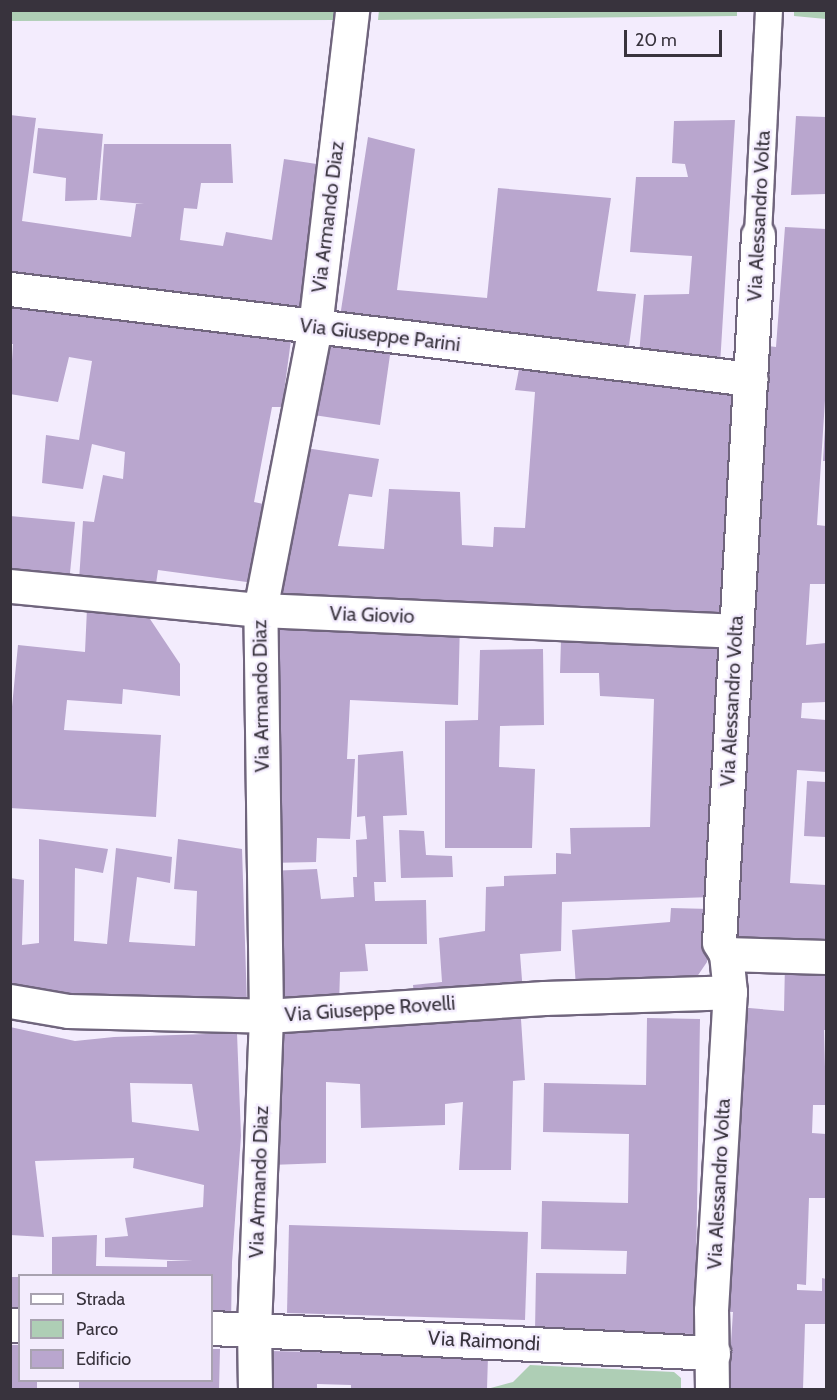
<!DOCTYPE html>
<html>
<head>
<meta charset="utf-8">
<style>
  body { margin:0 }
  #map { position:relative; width:837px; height:1400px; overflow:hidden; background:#f3ecfd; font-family:Cabin,sans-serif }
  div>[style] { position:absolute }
  .green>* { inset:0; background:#aeceb5 }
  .building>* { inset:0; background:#b9a6ce }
  .roads { filter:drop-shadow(2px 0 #70657d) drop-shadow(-2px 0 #70657d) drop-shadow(0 2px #70657d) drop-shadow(0 -2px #70657d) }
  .pedestrian>* { height:26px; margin:-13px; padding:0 13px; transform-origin:13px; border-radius:13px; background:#fff }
  .minor>* { height:33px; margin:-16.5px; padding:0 16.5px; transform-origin:16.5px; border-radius:16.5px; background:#fff }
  span { translate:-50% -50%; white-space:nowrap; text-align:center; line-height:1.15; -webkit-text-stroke:4.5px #f3ecfd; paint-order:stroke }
  .street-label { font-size:20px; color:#38333d }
  .frame { position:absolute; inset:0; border:12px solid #38333d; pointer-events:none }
  .legend { position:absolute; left:18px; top:1274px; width:195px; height:108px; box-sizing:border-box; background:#f3ecfd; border:2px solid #a8a2b0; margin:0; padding:8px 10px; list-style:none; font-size:18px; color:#38333d }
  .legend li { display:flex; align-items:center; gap:12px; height:30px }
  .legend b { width:30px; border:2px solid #a8a2b0 }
  .scale { position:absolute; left:624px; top:30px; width:98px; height:27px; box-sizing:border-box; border:3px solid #38333d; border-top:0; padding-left:8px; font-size:18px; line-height:21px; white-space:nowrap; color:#38333d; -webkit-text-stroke:4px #f3ecfd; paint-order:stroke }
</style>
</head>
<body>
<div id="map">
  <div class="green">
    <div style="clip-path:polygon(379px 10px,737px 10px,737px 16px,378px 20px)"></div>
    <div style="clip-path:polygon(10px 11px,337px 11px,336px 20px,11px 21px)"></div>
    <div style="clip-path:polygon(794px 11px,826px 11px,826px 19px,794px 16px)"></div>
    <div style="clip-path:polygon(530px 1365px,674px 1372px,681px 1378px,681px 1389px,487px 1389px,513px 1382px)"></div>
  </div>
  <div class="building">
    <div style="clip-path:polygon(10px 115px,36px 118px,22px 221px,131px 237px,136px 204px,144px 204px,100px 200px,104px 144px,231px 144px,233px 183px,201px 183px,197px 209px,184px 208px,180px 240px,223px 246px,226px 232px,272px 240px,284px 159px,323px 165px,304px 315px,10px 277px)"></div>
    <div style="clip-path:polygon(796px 116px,826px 117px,826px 194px,791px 195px)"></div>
    <div style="clip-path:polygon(735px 120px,720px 365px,639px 355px,644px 295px,689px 294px,692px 256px,630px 252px,636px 177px,688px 177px,685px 164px,672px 163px,674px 121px)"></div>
    <div style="clip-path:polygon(38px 128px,103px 134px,97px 200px,65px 201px,66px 178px,33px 173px)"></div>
    <div style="clip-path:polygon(368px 137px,415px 149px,397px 290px,487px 298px,498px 188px,611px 198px,597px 291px,636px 294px,628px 353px,339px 323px)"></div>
    <div style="clip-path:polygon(785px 227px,826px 229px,826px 385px,817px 525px,826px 526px,826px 584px,810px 584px,806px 645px,826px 643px,826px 702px,802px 703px,801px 718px,826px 720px,826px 772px,797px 770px,790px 883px,826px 885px,826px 950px,724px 942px,768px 346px,776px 347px)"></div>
    <div style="clip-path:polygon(10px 303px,291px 340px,282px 407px,272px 407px,254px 502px,268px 505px,254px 583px,158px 570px,155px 591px,79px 580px,83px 521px,94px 522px,103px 475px,123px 479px,125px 452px,92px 444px,83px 489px,42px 483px,46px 435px,79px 440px,92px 361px,69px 357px,58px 402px,10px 394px,13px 344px,10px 344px)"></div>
    <div style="clip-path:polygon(318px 338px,391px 348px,380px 425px,307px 414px)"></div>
    <div style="clip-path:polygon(520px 364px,740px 387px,731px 613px,274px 600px,299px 447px,379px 459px,372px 497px,349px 494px,338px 546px,384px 549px,389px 489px,460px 492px,462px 545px,493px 547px,494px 527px,525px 528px,535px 392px,515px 390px)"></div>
    <div style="clip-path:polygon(825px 428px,826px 428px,826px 461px,823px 461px)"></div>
    <div style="clip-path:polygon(10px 516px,75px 522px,69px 583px,10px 578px)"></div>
    <div style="clip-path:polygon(87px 608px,146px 613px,180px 664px,180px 696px,123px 689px,122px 704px,67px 700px,64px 730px,161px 735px,156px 817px,10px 808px,10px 727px,18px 645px,85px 652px)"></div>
    <div style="clip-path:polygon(266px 615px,460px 621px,458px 705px,350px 700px,347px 759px,355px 759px,350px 839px,317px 838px,316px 862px,268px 863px)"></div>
    <div style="clip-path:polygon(561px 640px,726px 640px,712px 897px,562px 902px,561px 951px,520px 954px,523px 993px,415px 1005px,413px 985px,442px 982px,439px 938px,485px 931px,486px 887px,504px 886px,504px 876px,556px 874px,556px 853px,571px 854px,570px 828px,650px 827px,654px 699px,600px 696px,599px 673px,560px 673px)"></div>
    <div style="clip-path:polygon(543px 649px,544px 725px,500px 726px,499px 767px,535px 769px,532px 848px,445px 848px,445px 721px,478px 720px,480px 650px)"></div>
    <div style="clip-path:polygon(403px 751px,407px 815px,383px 816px,386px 882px,374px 882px,375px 901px,426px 900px,427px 944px,365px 944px,368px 971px,340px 972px,339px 1006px,271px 1007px,268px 871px,317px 869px,321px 899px,354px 897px,353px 877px,357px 877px,356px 840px,367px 839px,365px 816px,357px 817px,358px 755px)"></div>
    <div style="clip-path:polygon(807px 781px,826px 782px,826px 837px,804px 836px)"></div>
    <div style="clip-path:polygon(399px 830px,424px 831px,426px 855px,452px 856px,453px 877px,401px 878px)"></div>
    <div style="clip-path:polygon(39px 839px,108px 849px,103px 873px,75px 868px,74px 941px,107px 944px,116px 848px,172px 857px,170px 883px,137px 877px,129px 942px,195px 946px,197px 891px,174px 889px,178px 839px,242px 849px,247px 1005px,68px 999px,10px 989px,10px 878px,24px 880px,22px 945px,39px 943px)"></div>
    <div style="clip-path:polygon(671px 908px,710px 909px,707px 962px,692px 984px,576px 987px,572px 930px,670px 922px)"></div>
    <div style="clip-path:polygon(785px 963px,826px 966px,826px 1030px,824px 1030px,826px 1105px,813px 1105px,812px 1133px,826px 1134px,826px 1198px,809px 1198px,806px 1285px,797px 1284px,797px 1290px,822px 1291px,822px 1278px,826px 1279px,826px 1324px,805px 1324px,803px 1389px,728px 1389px,733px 1312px,715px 1311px,737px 1007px,784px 1011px)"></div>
    <div style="clip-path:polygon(520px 1004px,525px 1080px,513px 1081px,511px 1170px,459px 1170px,463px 1102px,445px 1104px,445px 1125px,361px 1128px,360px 1084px,326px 1082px,326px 1163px,270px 1165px,269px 1044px,286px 1024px)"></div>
    <div style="clip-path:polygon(647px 1018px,700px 1019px,695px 1334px,535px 1331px,536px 1273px,626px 1274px,627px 1251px,541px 1249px,542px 1201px,628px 1203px,629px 1134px,543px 1132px,544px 1083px,646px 1085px)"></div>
    <div style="clip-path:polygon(evenodd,10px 1027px,75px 1041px,114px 1037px,237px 1033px,241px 1136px,232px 1262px,231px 1324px,212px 1323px,212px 1275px,52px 1275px,52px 1237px,97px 1235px,96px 1266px,167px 1267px,167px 1261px,193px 1261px,105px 1257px,105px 1238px,128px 1236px,125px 1218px,203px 1207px,204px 1185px,133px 1168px,134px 1158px,35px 1161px,44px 1237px,10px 1235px,10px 1027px,130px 1083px,192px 1084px,199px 1131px,132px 1122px,130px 1083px)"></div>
    <div style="clip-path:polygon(289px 1225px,528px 1232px,525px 1320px,287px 1313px)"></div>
    <div style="clip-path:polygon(10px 1277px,20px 1277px,20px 1318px,10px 1318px)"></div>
    <div style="clip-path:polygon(10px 1345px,20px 1345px,20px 1380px,37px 1380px,37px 1389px,10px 1389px)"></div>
    <div style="clip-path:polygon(212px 1349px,220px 1349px,219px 1389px,79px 1389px,79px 1380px,212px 1380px)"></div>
    <div style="clip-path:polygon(271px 1351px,488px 1356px,487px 1389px,351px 1389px,351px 1385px,317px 1384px,317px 1389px,270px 1389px)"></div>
  </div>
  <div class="roads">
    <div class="pedestrian">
      <div style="left:758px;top:235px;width:225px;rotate:-87.2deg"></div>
    </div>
    <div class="minor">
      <div style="left:10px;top:289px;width:746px;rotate:6.93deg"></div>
      <div style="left:10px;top:586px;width:251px;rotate:5.5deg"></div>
      <div style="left:260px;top:610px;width:475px;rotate:2.5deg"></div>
      <div style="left:726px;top:954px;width:100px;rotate:1.7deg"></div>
      <div style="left:10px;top:1001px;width:59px;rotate:9.8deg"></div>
      <div style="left:68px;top:1011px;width:198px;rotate:1.4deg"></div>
      <div style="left:266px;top:1016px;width:279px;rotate:-3.7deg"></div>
      <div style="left:544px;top:998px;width:186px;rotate:-1.8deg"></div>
      <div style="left:10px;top:1325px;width:10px"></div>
      <div style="left:212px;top:1328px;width:502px;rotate:2.86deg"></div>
      <div style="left:255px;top:1390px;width:61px;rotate:-90.9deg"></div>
      <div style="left:254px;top:1329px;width:313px;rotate:-87.8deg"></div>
      <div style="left:266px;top:1016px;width:406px;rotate:-90.8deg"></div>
      <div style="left:260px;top:610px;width:288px;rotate:-79deg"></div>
      <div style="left:315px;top:327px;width:319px;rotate:-83.3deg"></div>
      <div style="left:712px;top:1390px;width:80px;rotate:-90.7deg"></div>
      <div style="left:711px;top:1310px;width:319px;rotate:-86.6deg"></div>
      <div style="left:730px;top:992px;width:38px;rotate:-96deg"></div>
      <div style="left:726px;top:954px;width:14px;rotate:-120deg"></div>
      <div style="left:719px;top:942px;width:708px;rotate:-86.84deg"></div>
    </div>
  </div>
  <div class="street-label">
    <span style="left:759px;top:216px;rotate:-87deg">Via Alessandro Volta</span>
    <span style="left:328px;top:217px;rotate:-83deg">Via Armando Diaz</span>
    <span style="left:380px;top:335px;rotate:7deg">Via Giuseppe Parini</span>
    <span style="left:372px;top:615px;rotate:2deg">Via Giovio</span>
    <span style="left:261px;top:696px;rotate:-91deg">Via Armando Diaz</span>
    <span style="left:732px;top:701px;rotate:-87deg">Via Alessandro Volta</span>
    <span style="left:370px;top:1009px;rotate:-4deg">Via Giuseppe Rovelli</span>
    <span style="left:259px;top:1182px;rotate:-88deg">Via Armando Diaz</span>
    <span style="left:719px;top:1184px;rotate:-87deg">Via Alessandro Volta</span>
    <span style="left:484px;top:1341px;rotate:3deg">Via Raimondi</span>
  </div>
  <div class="frame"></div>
  <ul class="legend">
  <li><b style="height:8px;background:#fff"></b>Strada</li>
  <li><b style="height:16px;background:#aeceb5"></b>Parco</li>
  <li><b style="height:16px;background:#b9a6ce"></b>Edificio</li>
  </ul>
  <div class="scale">20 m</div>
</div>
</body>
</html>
